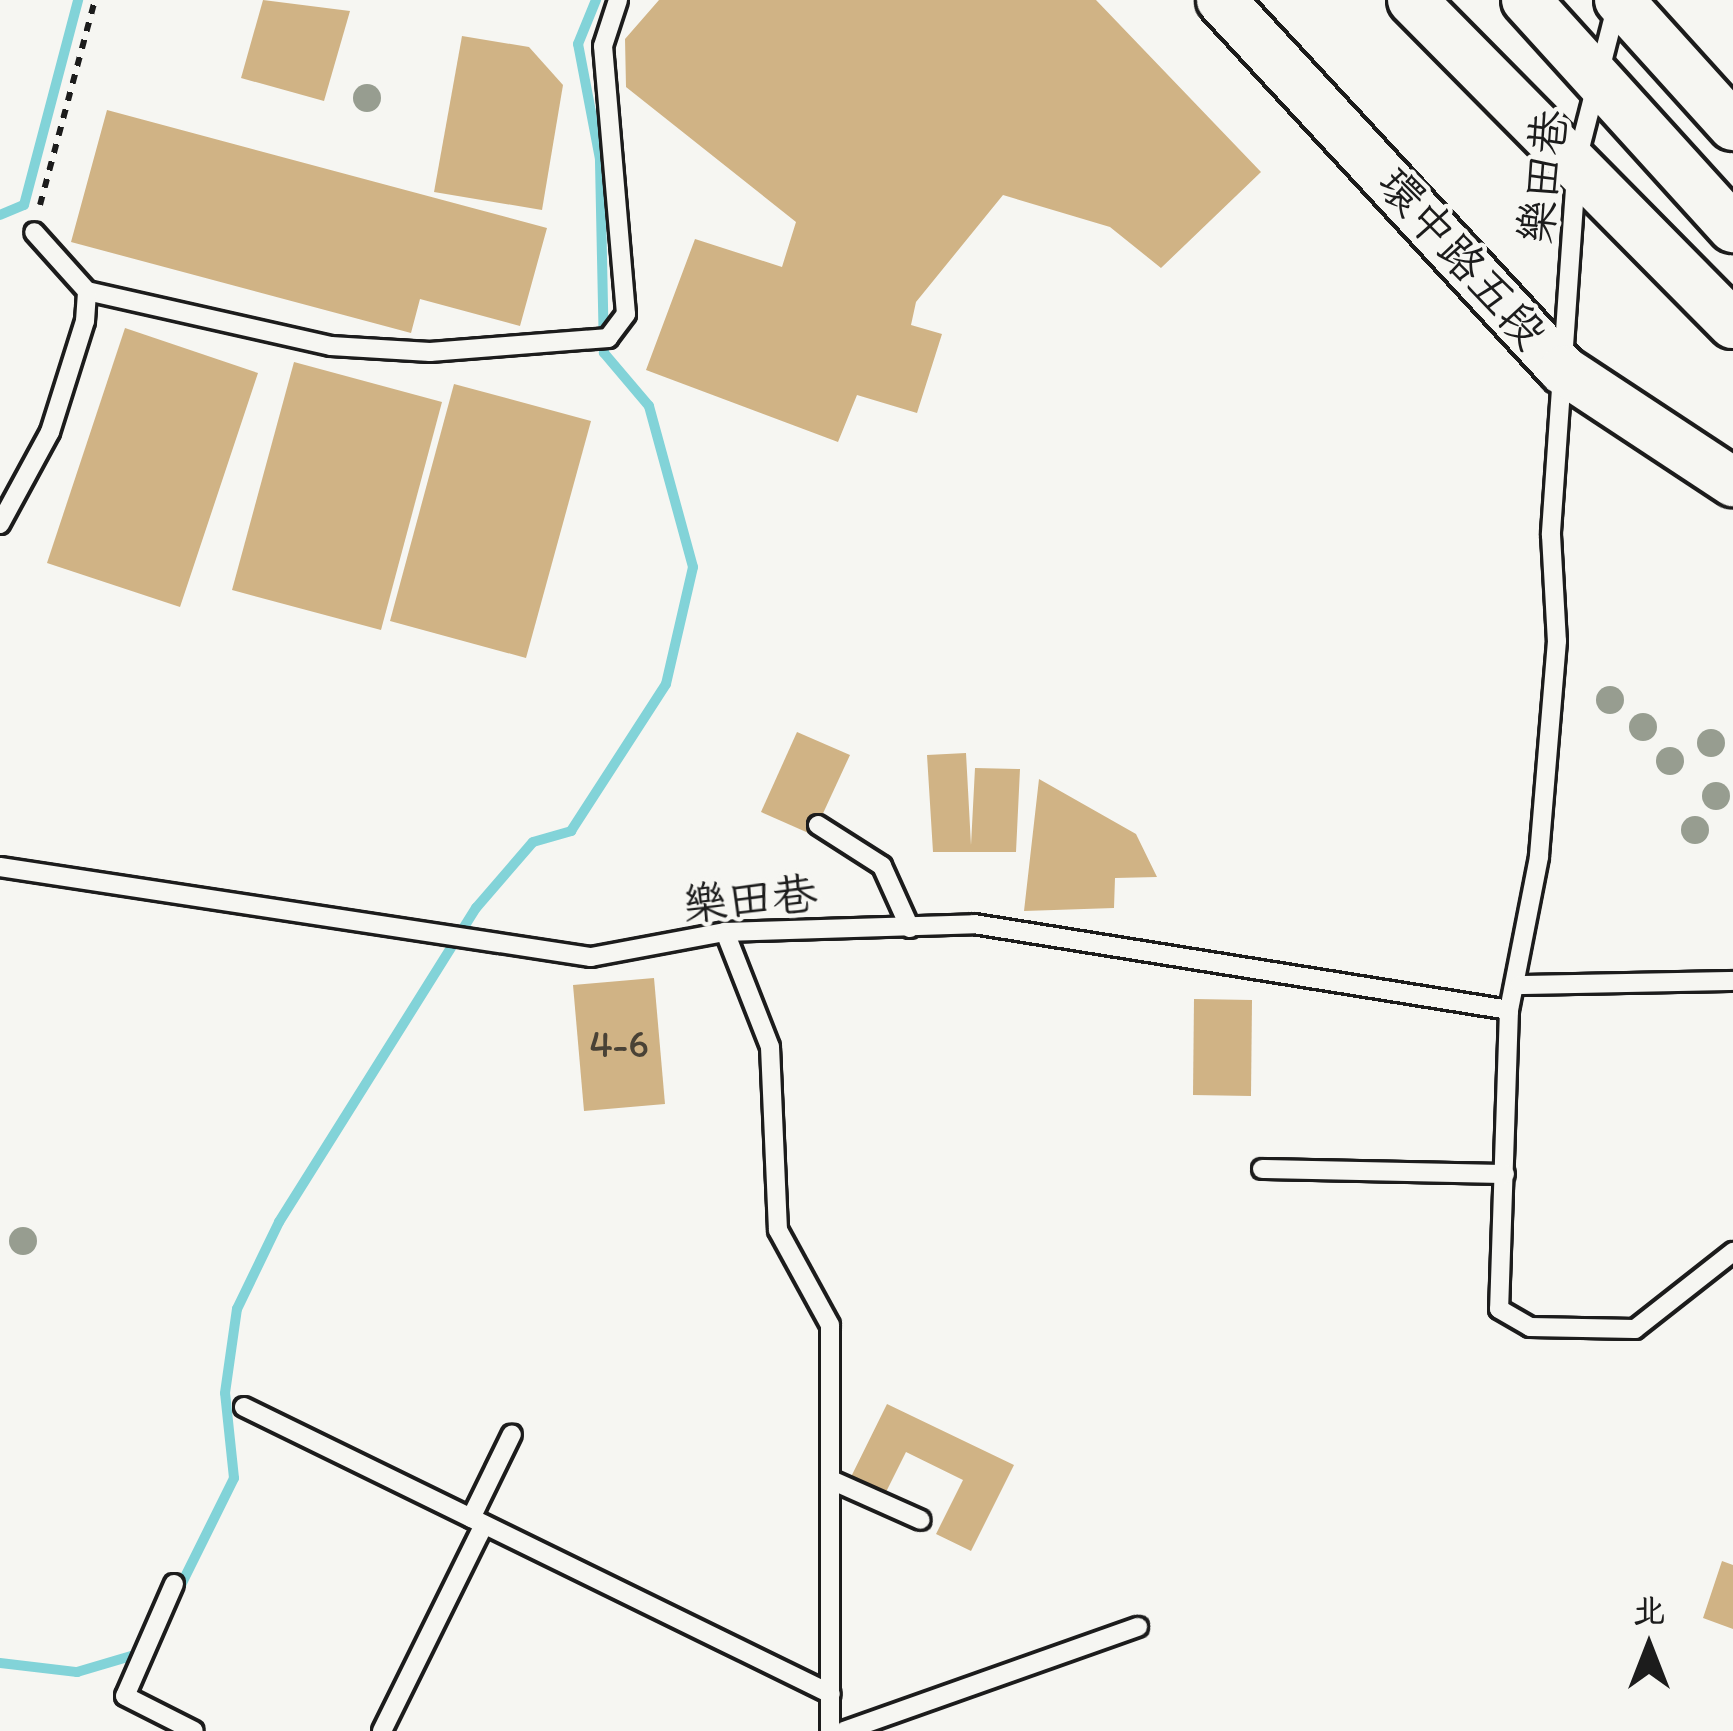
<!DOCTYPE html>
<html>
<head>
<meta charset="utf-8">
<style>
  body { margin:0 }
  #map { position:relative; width:1733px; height:1731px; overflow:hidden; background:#f6f6f2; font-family:Itim,"LXGW WenKai TC",sans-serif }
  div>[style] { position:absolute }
  .stream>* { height:10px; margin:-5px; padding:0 5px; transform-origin:5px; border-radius:5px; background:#82d3d8 }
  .building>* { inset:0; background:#d0b385 }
  .path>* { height:6px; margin-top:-3px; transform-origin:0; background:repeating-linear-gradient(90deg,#1c1c1c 0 9px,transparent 0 18px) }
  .roads { filter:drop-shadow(3px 0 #1c1c1c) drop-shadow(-3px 0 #1c1c1c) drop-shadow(0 3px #1c1c1c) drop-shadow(0 -3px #1c1c1c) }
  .service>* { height:18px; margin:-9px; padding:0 9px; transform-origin:9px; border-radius:9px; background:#f6f6f2 }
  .tertiary>* { height:48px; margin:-24px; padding:0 24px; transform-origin:24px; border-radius:24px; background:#f6f6f2 }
  .trees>* { width:28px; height:28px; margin:-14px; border-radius:50%; background:#979d90 }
  span { translate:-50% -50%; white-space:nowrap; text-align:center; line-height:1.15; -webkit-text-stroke:9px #f6f6f2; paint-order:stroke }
  .number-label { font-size:39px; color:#494236 }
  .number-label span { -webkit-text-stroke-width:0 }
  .street-label { font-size:45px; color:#1c1c1c }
  .north { position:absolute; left:1589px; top:1587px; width:120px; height:120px; -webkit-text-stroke:9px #f6f6f2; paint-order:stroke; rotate:0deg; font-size:33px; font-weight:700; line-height:48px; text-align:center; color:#1c1c1c }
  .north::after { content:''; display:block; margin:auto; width:42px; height:54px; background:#1c1c1c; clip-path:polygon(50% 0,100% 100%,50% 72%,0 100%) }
</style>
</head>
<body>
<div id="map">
  <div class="stream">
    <div style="left:0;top:215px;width:26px;rotate:-23deg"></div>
    <div style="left:24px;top:205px;width:212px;rotate:-75.2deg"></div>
    <div style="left:178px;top:1591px;width:126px;rotate:-63.6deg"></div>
    <div style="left:234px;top:1478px;width:85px;rotate:-96deg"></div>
    <div style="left:225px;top:1393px;width:85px;rotate:-81.9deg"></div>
    <div style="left:237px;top:1309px;width:97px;rotate:-64.2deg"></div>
    <div style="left:279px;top:1222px;width:371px;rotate:-57.9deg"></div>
    <div style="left:476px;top:908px;width:87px;rotate:-49.2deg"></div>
    <div style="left:533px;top:842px;width:40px;rotate:-16deg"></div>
    <div style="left:571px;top:831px;width:175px;rotate:-57.1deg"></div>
    <div style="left:666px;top:684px;width:120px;rotate:-77deg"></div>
    <div style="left:693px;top:567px;width:167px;rotate:-105.3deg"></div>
    <div style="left:649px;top:406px;width:70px;rotate:-130.3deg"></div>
    <div style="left:604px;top:353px;width:194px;rotate:-91.2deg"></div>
    <div style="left:600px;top:159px;width:117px;rotate:-100.8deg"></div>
    <div style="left:578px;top:44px;width:48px;rotate:-67.8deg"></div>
    <div style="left:0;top:1663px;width:78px;rotate:6.7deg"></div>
    <div style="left:77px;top:1672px;width:67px;rotate:-16.5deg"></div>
  </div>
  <div class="building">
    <div style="clip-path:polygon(263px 0,350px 11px,324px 101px,241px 78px)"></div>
    <div style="clip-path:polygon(659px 0,1096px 0,1261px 172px,1161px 268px,1110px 227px,1003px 195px,916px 302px,911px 325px,942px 334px,917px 413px,857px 395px,838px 442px,646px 370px,695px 239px,782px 267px,796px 222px,626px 87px,625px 39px)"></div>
    <div style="clip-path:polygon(462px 36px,529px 47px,563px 85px,542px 210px,434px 192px)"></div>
    <div style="clip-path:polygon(107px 110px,547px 228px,520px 326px,420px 299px,411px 333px,71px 242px)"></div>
    <div style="clip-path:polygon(125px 328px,258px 373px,180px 607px,47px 563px)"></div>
    <div style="clip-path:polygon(294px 362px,442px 402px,381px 630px,232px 590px)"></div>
    <div style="clip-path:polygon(454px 384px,591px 421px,526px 658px,390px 621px)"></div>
    <div style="clip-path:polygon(797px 732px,850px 755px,813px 835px,761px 812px)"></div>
    <div style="clip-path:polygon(966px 753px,971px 845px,975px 768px,1020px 769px,1016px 852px,933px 852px,927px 755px)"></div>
    <div style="clip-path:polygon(1039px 779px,1136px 834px,1157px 877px,1115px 878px,1114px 908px,1024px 911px)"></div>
    <div style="clip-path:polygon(654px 978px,665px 1104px,584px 1111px,573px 985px)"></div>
    <div style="clip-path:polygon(1194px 999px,1252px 1000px,1251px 1096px,1193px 1095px)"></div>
    <div style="clip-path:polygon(887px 1404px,1014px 1465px,971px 1551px,936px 1534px,963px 1480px,906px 1452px,880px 1504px,846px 1487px)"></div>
    <div style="clip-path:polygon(1722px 1561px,1733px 1565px,1733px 1629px,1703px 1618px)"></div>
  </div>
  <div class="path">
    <div style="left:40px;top:205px;width:212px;rotate:-75deg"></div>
  </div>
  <div class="roads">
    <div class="service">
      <div style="left:1617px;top:4px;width:161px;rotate:104.4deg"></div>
      <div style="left:1577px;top:160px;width:376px;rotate:94deg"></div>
      <div style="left:1551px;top:535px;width:106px;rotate:86.8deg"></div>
      <div style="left:1557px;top:641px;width:217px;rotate:94.8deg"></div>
      <div style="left:1539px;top:857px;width:156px;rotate:101.1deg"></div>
      <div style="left:1509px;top:1010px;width:299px;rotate:91.9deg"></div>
      <div style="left:1499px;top:1309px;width:36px;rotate:30deg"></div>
      <div style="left:1530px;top:1327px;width:105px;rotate:1.1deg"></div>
      <div style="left:1635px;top:1329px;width:125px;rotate:-38.2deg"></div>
      <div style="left:87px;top:291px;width:250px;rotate:12.7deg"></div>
      <div style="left:331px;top:346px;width:99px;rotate:3.5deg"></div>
      <div style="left:430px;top:352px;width:179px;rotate:-4.5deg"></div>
      <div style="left:608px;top:338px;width:30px;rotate:-53deg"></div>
      <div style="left:626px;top:314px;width:269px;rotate:-94.9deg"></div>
      <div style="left:603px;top:46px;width:48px;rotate:-71.9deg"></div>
      <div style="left:0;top:524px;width:105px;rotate:-61.5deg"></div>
      <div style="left:50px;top:432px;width:116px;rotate:-72.5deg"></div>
      <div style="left:85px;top:321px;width:30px;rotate:-86deg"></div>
      <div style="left:87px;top:291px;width:79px;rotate:-131.9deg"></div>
      <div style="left:818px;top:825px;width:76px;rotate:32.6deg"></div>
      <div style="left:882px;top:866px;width:68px;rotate:65.7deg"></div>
      <div style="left:0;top:867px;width:598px;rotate:8.66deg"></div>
      <div style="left:591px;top:957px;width:136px;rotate:-10.6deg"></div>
      <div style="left:725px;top:932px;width:249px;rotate:-1.8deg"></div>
      <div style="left:974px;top:924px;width:542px;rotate:9.13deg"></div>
      <div style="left:725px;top:932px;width:123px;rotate:68.6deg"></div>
      <div style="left:770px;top:1047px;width:183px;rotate:87.5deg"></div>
      <div style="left:778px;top:1230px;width:108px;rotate:61.3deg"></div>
      <div style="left:830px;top:1325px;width:406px;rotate:90deg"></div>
      <div style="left:1520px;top:985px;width:213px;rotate:-1.1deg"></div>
      <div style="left:1262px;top:1169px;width:243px;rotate:1.2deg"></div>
      <div style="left:244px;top:1407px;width:653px;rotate:26.06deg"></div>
      <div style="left:831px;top:1480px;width:98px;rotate:24deg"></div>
      <div style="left:471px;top:1518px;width:93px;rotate:-64deg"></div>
      <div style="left:174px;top:1584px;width:122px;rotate:113.6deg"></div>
      <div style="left:125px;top:1696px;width:77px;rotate:26.9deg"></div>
      <div style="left:382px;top:1731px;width:230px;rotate:-63.7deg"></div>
      <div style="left:844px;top:1731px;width:312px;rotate:-19.5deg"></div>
    </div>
    <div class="tertiary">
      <div style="left:1221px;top:0;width:504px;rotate:47.25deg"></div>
      <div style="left:1563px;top:370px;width:204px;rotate:33.4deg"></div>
      <div style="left:1412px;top:0;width:456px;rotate:45.3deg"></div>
      <div style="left:1526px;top:0;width:308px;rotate:47.8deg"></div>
      <div style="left:1619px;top:0;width:170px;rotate:47.9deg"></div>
    </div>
  </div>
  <div class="trees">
    <div style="left:367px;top:98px"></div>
    <div style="left:1610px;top:700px"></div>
    <div style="left:1643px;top:727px"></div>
    <div style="left:1711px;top:743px"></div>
    <div style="left:1670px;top:761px"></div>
    <div style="left:1716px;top:796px"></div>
    <div style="left:1695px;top:830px"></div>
    <div style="left:23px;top:1241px"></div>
  </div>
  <div class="number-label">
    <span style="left:619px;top:1044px">4-6</span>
  </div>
  <div class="street-label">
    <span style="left:1543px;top:177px;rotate:-83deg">樂田巷</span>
    <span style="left:1462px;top:258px;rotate:48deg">環中路五段</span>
    <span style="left:750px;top:899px;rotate:-5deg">樂田巷</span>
  </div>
  <div class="north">北</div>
</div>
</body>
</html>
